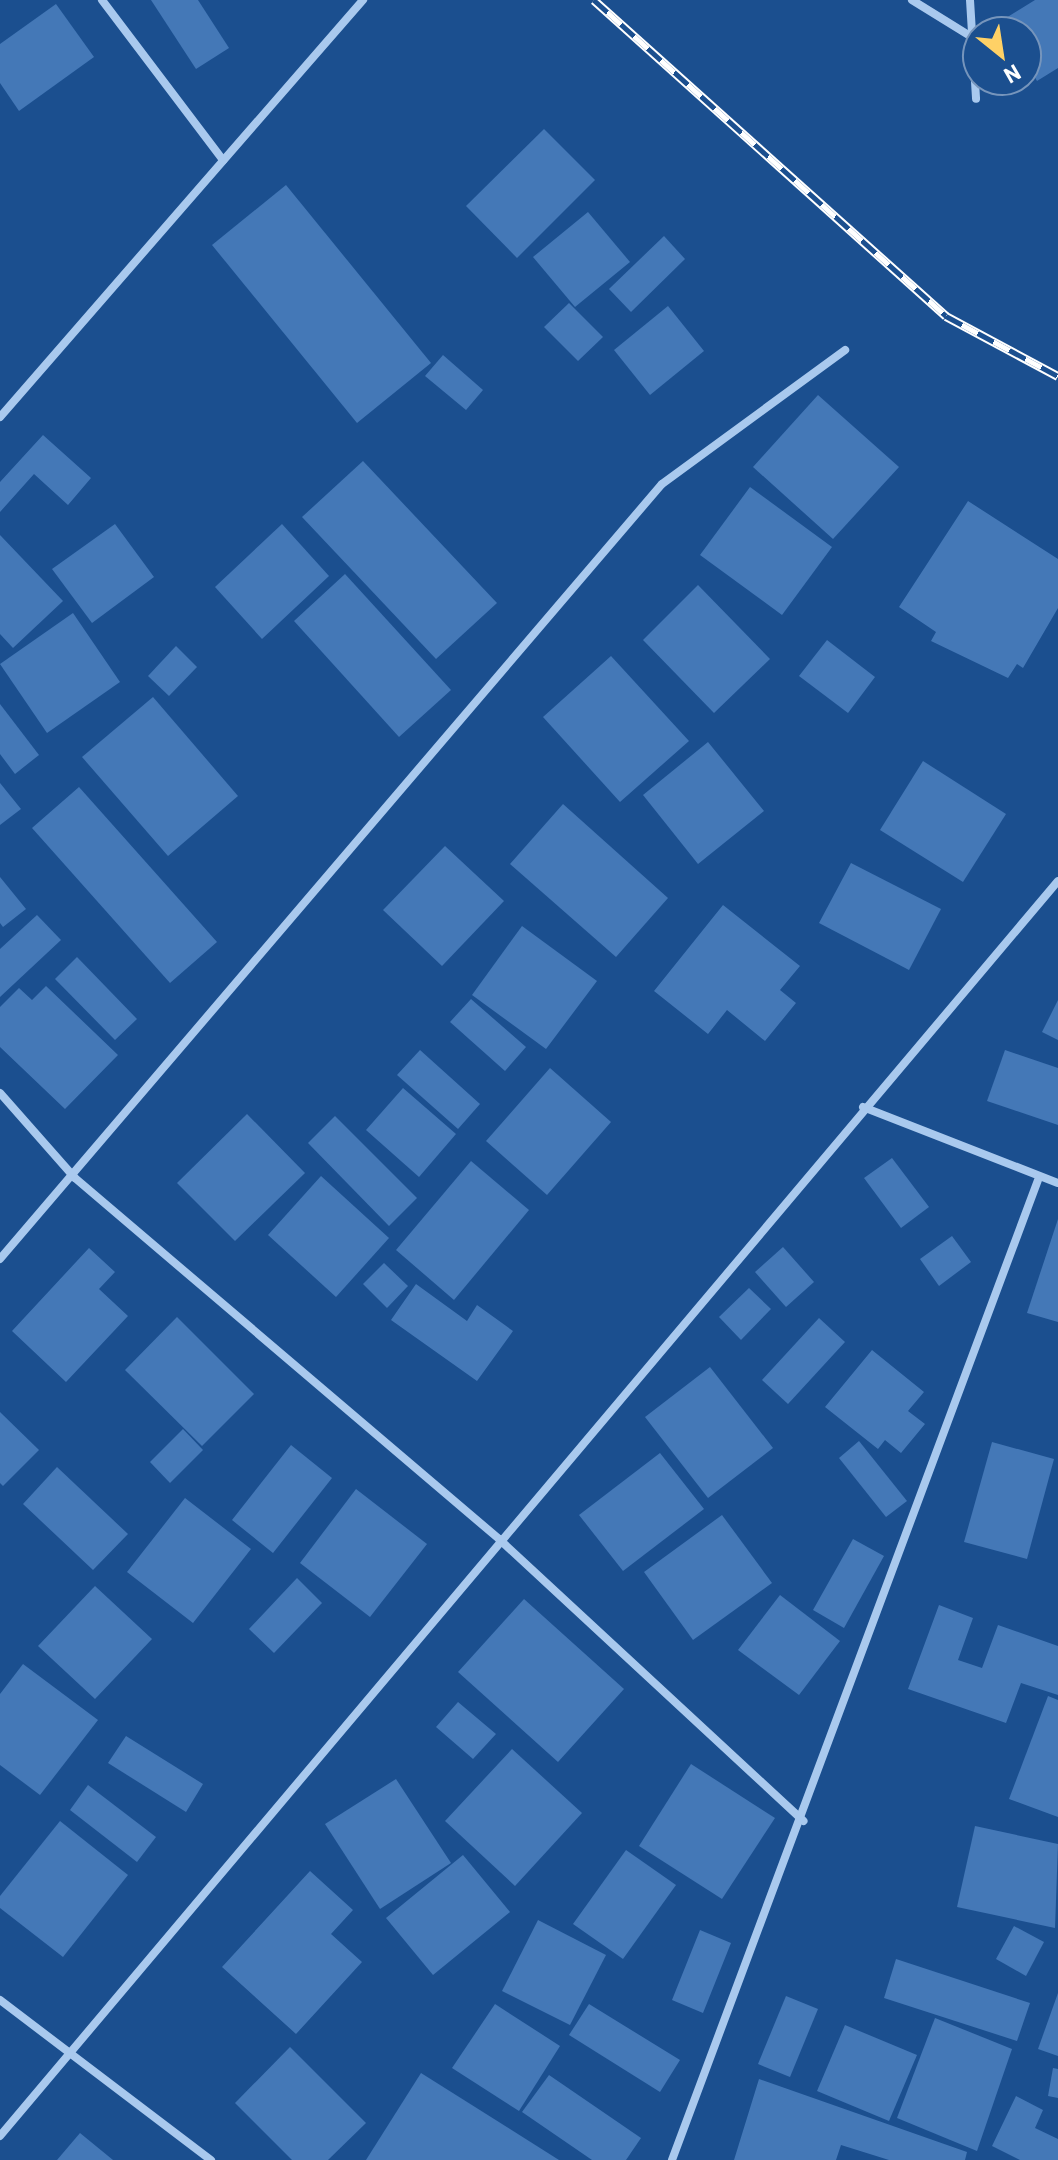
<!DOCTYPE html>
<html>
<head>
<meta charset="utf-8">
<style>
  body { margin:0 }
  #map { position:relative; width:1058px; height:2160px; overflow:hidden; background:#1b4f8f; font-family:Barlow,sans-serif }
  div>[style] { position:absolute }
  .building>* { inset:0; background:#4478b7 }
  .street>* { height:8px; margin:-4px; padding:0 4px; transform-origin:4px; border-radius:4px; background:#a9c9ee }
  .rail>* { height:9px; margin-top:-4.5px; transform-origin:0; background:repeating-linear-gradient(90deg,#1b4f8f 0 18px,#fff 0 36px); box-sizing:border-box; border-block:2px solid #fff }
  span { translate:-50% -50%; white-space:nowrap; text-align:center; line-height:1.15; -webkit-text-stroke:6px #1b4f8f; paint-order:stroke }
  .north { position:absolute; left:962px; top:16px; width:80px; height:80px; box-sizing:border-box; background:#1b4f8f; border:2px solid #7695bc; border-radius:50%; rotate:150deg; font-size:22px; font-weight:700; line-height:32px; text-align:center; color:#fff }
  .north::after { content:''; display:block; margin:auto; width:28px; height:36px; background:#ffd166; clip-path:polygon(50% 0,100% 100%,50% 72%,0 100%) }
</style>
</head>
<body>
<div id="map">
  <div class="building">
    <div style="clip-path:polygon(151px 0,198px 0,229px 48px,196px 69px)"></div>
    <div style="clip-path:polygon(1035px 0,1058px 0,1058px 68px,1037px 81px,1026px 62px,1026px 32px,1008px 32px,1001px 21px)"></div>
    <div style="clip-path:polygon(56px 4px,94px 57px,19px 111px,0 83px,0 44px)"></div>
    <div style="clip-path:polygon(544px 129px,595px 180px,517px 258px,466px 206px)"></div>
    <div style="clip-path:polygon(286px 185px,431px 363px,357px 423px,212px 245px)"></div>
    <div style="clip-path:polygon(588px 212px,630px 262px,575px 307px,533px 257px)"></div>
    <div style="clip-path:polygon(664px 236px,685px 259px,631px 312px,609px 289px)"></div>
    <div style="clip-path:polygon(569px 303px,603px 337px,578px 361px,544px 327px)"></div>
    <div style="clip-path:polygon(668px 306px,704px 351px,650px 395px,614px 350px)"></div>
    <div style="clip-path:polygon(443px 355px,483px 390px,466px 410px,425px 376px)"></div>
    <div style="clip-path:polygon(818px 395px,899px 467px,833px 539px,753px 467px)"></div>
    <div style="clip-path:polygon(43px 435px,91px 478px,68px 505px,34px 474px,0 512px,0 482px)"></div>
    <div style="clip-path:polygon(363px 461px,497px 603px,436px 659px,302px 517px)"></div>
    <div style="clip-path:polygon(750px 487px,832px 547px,782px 615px,700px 555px)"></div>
    <div style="clip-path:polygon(968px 501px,1058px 559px,1058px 608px,1023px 668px,1017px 664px,1008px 678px,931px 641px,936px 632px,899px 607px)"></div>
    <div style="clip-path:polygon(115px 524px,154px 577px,92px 623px,52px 569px)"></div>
    <div style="clip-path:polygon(282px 524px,329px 576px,262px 639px,215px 587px)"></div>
    <div style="clip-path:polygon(0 535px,63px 601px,13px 648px,0 634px)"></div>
    <div style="clip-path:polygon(345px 574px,451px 690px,399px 737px,294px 621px)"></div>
    <div style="clip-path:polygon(698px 585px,770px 659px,714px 713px,643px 640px)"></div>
    <div style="clip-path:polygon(73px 613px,120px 682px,47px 733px,0 664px)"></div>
    <div style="clip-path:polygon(827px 640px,875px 677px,848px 713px,799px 676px)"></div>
    <div style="clip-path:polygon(176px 646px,197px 667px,169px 696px,148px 676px)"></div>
    <div style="clip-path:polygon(611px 656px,689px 741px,620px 802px,543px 717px)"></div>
    <div style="clip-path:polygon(153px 697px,238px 796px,168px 856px,82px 757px)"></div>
    <div style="clip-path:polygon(0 704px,39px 755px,15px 774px,0 754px)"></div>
    <div style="clip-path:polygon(708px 742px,764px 811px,698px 864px,643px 795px)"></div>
    <div style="clip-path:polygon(923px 761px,1006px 814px,963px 882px,880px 830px)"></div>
    <div style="clip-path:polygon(0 783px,21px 809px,0 825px)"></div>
    <div style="clip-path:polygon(79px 787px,217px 942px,170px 983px,32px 828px)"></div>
    <div style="clip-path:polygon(563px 804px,668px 898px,616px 957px,510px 864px)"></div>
    <div style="clip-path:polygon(445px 846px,504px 901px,442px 966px,383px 910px)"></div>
    <div style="clip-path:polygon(851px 863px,941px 909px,909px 970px,819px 923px)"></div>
    <div style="clip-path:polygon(0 877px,26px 909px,3px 927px,0 923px)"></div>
    <div style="clip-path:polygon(723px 905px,800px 966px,780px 990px,796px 1003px,765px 1041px,727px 1010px,708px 1034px,654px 991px)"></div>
    <div style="clip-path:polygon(37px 915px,61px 940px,0 997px,0 949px)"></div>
    <div style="clip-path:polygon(522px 926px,597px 981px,546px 1049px,472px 995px)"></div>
    <div style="clip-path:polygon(77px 957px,137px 1019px,115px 1040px,55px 979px)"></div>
    <div style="clip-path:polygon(46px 986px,118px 1055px,65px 1109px,0 1047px,0 1007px,19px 988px,32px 1000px)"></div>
    <div style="clip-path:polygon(471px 999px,526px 1047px,505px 1071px,450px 1022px)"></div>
    <div style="clip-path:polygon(1058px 1000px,1058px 1040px,1042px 1032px)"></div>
    <div style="clip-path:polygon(420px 1050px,480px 1104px,458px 1129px,397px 1075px)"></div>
    <div style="clip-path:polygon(1005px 1050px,1058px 1068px,1058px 1125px,987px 1101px)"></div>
    <div style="clip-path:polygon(550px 1068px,611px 1122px,547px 1195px,486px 1141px)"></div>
    <div style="clip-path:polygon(403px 1088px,456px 1134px,419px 1177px,366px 1130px)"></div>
    <div style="clip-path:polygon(247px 1114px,305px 1173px,235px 1241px,177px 1183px)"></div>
    <div style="clip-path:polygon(335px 1116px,417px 1198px,389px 1226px,308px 1143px)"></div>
    <div style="clip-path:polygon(892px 1158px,929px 1207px,901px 1228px,864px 1178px)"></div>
    <div style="clip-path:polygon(471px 1161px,529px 1210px,454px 1300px,396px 1250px)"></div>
    <div style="clip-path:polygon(321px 1176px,389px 1238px,336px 1297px,268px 1235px)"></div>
    <div style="clip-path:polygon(1058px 1219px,1058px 1322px,1027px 1313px)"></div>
    <div style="clip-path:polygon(952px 1236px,971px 1262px,939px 1286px,920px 1259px)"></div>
    <div style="clip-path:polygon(783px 1247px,814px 1282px,786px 1307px,755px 1272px)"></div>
    <div style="clip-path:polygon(89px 1248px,115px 1272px,99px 1289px,128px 1316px,66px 1382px,12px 1331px)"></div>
    <div style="clip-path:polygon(384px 1263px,408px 1286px,387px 1308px,363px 1284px)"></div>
    <div style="clip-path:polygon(416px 1284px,467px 1321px,477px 1305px,513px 1331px,477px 1381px,391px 1320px)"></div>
    <div style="clip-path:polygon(749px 1288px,771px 1309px,741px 1340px,719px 1317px)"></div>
    <div style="clip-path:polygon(177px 1317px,254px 1394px,202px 1446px,125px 1370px)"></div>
    <div style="clip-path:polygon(819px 1318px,845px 1342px,788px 1404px,762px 1380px)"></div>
    <div style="clip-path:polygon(872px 1350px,924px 1392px,908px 1411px,925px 1424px,901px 1453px,885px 1440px,878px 1449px,825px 1407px)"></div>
    <div style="clip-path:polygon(710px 1367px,773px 1448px,708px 1498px,645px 1417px)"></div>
    <div style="clip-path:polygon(0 1412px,39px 1450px,3px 1486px,0 1483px)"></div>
    <div style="clip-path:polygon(183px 1429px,203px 1450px,170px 1483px,150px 1462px)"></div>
    <div style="clip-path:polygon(859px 1441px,907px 1501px,886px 1517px,839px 1458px)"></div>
    <div style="clip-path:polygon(992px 1442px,1054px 1459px,1027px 1559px,964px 1542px)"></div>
    <div style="clip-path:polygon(291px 1445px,332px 1478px,273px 1553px,232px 1520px)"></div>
    <div style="clip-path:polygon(660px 1453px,704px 1509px,623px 1571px,579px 1515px)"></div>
    <div style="clip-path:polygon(57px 1467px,128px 1534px,93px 1570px,23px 1504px)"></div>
    <div style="clip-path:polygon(356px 1489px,427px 1544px,370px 1617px,300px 1563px)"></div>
    <div style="clip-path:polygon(185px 1498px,251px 1549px,193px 1623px,127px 1572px)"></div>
    <div style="clip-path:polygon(722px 1515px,772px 1583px,693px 1640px,644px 1572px)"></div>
    <div style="clip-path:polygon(853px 1539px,884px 1556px,844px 1628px,813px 1610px)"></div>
    <div style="clip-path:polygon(297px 1578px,322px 1603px,274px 1653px,249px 1629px)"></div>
    <div style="clip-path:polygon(95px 1586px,152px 1639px,95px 1699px,38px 1646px)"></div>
    <div style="clip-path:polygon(780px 1595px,840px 1641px,799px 1695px,738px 1650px)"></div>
    <div style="clip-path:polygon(524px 1599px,624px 1689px,558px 1762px,458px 1672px)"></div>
    <div style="clip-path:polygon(939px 1605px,973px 1618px,958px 1660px,982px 1668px,998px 1625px,1058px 1646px,1058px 1695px,1021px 1683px,1006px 1723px,908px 1689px)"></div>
    <div style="clip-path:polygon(23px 1664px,98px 1720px,40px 1795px,0 1765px,0 1694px)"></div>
    <div style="clip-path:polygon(1048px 1696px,1058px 1700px,1058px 1817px,1009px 1799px)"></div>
    <div style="clip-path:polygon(458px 1702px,496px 1734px,473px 1759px,436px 1727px)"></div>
    <div style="clip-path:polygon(126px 1736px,203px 1784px,186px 1812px,108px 1763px)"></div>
    <div style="clip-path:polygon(512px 1749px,582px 1813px,515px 1886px,445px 1821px)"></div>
    <div style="clip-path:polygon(691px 1764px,775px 1818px,722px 1899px,639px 1846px)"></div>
    <div style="clip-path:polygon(396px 1779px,451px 1863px,380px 1909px,325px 1824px)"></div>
    <div style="clip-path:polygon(88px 1785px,156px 1837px,137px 1862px,70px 1810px)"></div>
    <div style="clip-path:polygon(60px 1821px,128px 1875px,63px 1957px,0 1908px,0 1896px)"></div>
    <div style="clip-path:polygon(975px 1826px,1058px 1844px,1055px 1928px,957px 1907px)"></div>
    <div style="clip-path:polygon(626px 1850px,676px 1885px,623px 1959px,573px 1924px)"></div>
    <div style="clip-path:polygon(463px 1855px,510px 1912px,433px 1975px,386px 1918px)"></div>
    <div style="clip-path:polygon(310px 1871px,353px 1910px,331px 1934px,362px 1962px,296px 2034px,222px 1967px)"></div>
    <div style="clip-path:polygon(538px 1920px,606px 1955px,570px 2025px,502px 1991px)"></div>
    <div style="clip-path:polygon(1014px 1926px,1044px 1942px,1026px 1976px,996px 1959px)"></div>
    <div style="clip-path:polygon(700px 1930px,731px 1943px,703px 2013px,672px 2000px)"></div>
    <div style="clip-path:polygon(896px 1959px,1030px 2003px,1017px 2041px,884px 1998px)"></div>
    <div style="clip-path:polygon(1058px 1993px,1058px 2056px,1038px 2049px)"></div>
    <div style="clip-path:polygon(786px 1996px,818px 2009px,790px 2077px,758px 2064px)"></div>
    <div style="clip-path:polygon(495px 2004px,560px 2046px,519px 2111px,452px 2068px)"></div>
    <div style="clip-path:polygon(589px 2004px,680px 2060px,660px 2092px,569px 2035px)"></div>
    <div style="clip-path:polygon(935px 2018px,1012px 2049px,977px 2151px,897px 2118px)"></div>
    <div style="clip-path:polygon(845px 2025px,917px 2055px,889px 2121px,817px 2091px)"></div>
    <div style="clip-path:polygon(290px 2047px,366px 2123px,328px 2160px,292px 2160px,235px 2103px)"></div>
    <div style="clip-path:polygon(1053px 2068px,1058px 2069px,1058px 2098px,1048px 2096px)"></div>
    <div style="clip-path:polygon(421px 2073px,559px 2160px,366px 2160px)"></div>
    <div style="clip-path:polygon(549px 2075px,641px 2138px,626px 2160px,592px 2160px,522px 2112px)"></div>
    <div style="clip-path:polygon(759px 2079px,967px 2152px,965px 2160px,889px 2160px,841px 2145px,836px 2160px,734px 2160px)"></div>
    <div style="clip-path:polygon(1016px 2096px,1043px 2110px,1035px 2128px,1058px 2139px,1058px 2160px,1020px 2160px,992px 2146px)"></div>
    <div style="clip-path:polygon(80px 2133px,113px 2160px,57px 2160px)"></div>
  </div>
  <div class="street">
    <div style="left:102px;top:0;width:201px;rotate:52.9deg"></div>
    <div style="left:912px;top:0;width:70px;rotate:31.7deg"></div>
    <div style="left:970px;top:0;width:99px;rotate:86.5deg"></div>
    <div style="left:0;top:417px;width:553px;rotate:-48.96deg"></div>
    <div style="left:0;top:1093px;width:113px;rotate:48.6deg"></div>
    <div style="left:75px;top:1178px;width:557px;rotate:40.41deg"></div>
    <div style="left:499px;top:1539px;width:415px;rotate:42.8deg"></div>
    <div style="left:863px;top:1107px;width:209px;rotate:21.3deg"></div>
    <div style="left:0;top:1259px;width:1019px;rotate:-49.5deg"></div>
    <div style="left:662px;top:484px;width:227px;rotate:-36.2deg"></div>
    <div style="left:0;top:2000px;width:265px;rotate:37.2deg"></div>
    <div style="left:0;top:2136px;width:1641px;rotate:-49.87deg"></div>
    <div style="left:672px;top:2160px;width:1046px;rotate:-69.52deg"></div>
  </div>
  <div class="rail">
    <div style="left:594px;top:0;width:473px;rotate:41.9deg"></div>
    <div style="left:946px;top:316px;width:127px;rotate:28.2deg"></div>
  </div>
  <div class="north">N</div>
</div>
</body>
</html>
